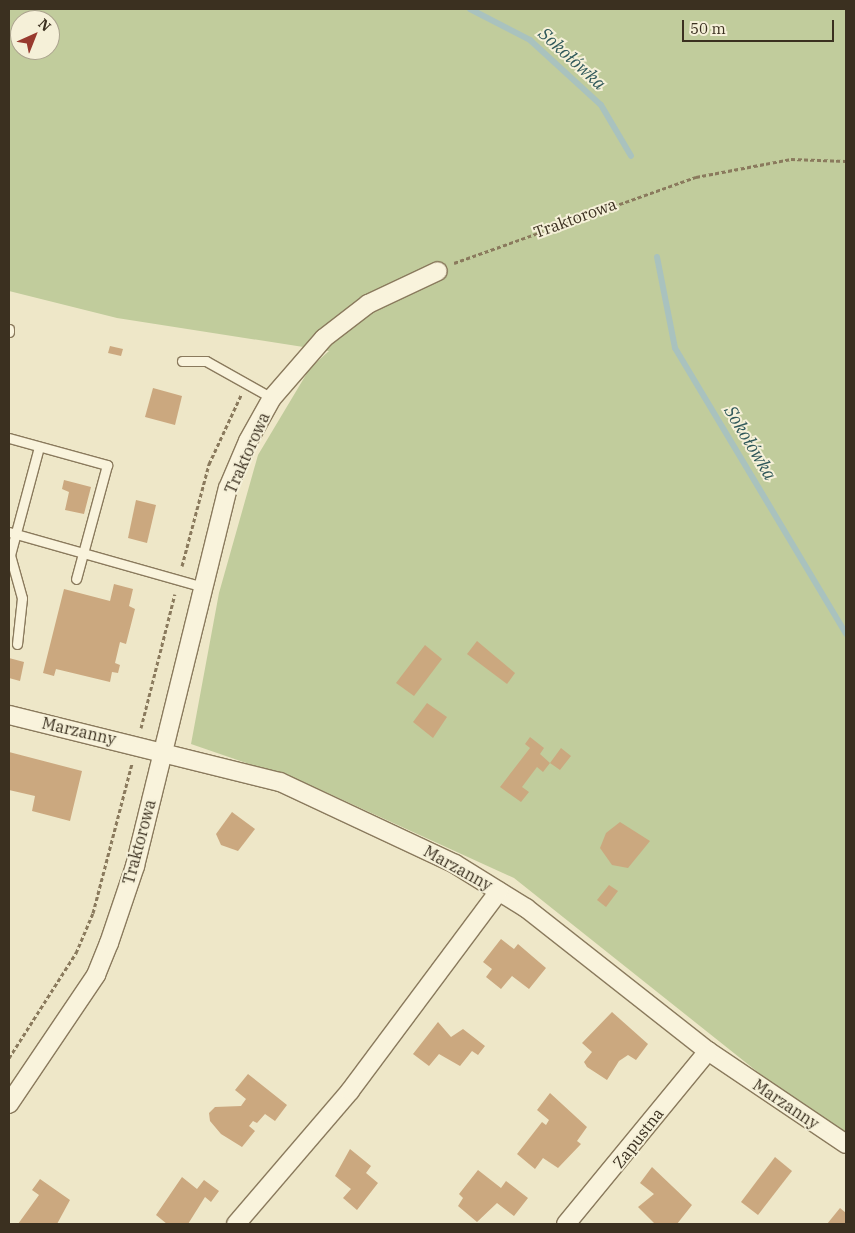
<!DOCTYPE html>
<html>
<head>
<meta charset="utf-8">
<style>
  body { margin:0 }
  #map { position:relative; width:855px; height:1233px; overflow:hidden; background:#eee7c8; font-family:"IBM Plex Serif",serif }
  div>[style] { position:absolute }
  .green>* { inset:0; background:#c1cc9c }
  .stream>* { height:6px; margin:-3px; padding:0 3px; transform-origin:3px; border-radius:3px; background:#a9c2be }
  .building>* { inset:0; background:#cba87f }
  .path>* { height:3px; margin-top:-1.5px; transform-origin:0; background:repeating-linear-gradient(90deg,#8a7a5d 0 4px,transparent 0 6.5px) }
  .roads { filter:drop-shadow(1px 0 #8a7a5d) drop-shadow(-1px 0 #8a7a5d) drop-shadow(0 1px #8a7a5d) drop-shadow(0 -1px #8a7a5d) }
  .lane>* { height:9px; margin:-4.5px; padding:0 4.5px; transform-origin:4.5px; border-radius:4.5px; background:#f9f3dc }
  .street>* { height:18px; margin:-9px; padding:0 9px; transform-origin:9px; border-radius:9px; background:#f9f3dc }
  span { translate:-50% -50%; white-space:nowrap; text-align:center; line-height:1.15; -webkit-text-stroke:4px #f5f0d8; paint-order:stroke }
  .street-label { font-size:16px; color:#3b3020 }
  .water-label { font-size:18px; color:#30585a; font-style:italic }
  .frame { position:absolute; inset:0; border:10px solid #3b3020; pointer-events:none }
  .north { position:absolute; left:10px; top:10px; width:50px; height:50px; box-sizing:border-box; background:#f5f0d8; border:1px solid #aba38e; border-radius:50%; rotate:44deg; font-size:14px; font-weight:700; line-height:20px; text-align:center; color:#3b3020 }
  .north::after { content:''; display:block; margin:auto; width:18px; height:22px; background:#983a2e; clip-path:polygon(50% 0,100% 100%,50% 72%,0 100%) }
  .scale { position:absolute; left:682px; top:20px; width:152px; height:22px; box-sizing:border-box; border:2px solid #3b3020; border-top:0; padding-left:6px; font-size:15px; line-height:18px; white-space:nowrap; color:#3b3020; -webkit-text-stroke:4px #f5f0d8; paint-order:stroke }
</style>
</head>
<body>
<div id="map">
  <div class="green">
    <div style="clip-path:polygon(evenodd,9px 9px,846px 9px,846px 1135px,764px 1077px,514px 878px,310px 785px,191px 744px,219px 593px,258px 455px,310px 368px,329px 351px,117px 318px,9px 291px,9px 9px,20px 20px,50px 20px,50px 50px,20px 50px,20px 20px)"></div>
  </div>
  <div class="stream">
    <div style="left:470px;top:9px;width:68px;rotate:27.3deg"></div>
    <div style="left:530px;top:40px;width:96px;rotate:42.5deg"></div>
    <div style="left:601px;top:105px;width:59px;rotate:59.5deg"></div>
    <div style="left:657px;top:257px;width:93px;rotate:78.8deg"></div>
    <div style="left:675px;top:348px;width:333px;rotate:59.1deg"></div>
  </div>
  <div class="building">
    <div style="clip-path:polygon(110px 346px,123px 349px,121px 356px,108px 353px)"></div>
    <div style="clip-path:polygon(153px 388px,182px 396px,175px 425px,145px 417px)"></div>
    <div style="clip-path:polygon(64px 480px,91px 487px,84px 514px,65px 510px,69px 492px,62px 489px)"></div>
    <div style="clip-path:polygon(136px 500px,156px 505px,147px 543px,128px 538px)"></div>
    <div style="clip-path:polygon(114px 584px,133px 589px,129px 606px,135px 609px,126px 644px,120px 642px,115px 663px,120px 665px,118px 673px,112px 672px,110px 682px,56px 669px,54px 676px,43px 673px,64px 589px,110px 601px)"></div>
    <div style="clip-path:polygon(477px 641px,515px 673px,507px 684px,467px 654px)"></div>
    <div style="clip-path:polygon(425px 645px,442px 659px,414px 696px,396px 683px)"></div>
    <div style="clip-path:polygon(9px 658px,24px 662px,20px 681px,9px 678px)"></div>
    <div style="clip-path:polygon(427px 703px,447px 717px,433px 738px,413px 722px)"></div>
    <div style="clip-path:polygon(530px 737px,544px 748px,540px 754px,550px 763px,561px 748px,571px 756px,560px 770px,550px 763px,543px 772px,537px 767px,522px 787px,529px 792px,521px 802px,500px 787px,530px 748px,525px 744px)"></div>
    <div style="clip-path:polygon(9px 752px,82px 771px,70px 821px,32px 811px,35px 796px,9px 790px)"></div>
    <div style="clip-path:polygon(232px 812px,255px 829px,238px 851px,221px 845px,216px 834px)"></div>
    <div style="clip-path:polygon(620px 822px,650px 841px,628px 868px,612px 865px,600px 848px,606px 833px)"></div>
    <div style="clip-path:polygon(609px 885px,618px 891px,606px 907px,597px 900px)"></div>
    <div style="clip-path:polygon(501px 939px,514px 949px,518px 944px,546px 968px,529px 989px,512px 976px,501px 989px,486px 977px,492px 969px,483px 962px)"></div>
    <div style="clip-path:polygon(612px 1012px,648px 1044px,636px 1060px,628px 1055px,619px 1061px,607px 1080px,587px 1067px,584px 1062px,592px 1052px,582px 1043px)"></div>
    <div style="clip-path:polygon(438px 1022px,451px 1037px,463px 1029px,485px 1046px,478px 1055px,472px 1051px,460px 1066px,439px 1054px,429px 1066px,413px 1054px)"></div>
    <div style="clip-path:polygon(248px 1074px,287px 1105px,275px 1121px,265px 1114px,257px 1123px,253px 1121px,249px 1126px,255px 1131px,242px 1147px,221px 1134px,210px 1121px,209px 1113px,215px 1107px,241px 1106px,246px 1099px,235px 1090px)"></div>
    <div style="clip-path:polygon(550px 1093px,587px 1127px,577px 1141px,581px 1144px,558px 1168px,543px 1158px,535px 1169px,517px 1154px,542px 1122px,546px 1125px,549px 1120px,537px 1110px)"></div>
    <div style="clip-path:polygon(350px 1149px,371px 1166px,366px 1173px,378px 1183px,357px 1210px,343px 1198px,351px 1189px,335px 1176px)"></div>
    <div style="clip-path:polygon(775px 1157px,792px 1171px,758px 1215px,741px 1202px)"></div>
    <div style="clip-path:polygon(652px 1167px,692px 1205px,677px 1224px,655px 1224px,638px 1207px,654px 1194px,640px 1183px)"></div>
    <div style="clip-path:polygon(478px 1170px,501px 1188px,506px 1181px,528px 1198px,514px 1216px,497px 1203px,477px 1222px,458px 1206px,463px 1198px,459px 1194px)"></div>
    <div style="clip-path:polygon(182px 1177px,197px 1189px,204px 1180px,219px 1191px,211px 1202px,205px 1197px,188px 1224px,167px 1224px,156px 1215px)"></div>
    <div style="clip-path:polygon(40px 1179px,70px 1200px,57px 1224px,18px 1224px,39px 1195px,32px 1190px)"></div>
    <div style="clip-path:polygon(840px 1208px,846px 1213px,846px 1224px,827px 1224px)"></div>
  </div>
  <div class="path">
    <div style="left:454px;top:263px;width:257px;rotate:-19.6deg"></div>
    <div style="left:696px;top:177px;width:97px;rotate:-10.7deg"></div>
    <div style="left:791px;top:159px;width:55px;rotate:2.1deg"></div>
    <div style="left:182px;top:566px;width:106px;rotate:-75.2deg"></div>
    <div style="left:209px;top:464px;width:76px;rotate:-65.1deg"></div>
    <div style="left:141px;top:728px;width:138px;rotate:-75.8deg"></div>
    <div style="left:9px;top:1058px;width:125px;rotate:-57.5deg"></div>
    <div style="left:76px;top:953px;width:43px;rotate:-67deg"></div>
    <div style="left:93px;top:913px;width:155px;rotate:-75.4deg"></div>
  </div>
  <div class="roads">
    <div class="lane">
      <div style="left:9px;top:332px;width:3px;rotate:-90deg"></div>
      <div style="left:182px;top:361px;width:24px"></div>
      <div style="left:206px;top:361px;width:76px;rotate:29.3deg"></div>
      <div style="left:9px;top:438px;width:102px;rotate:15.4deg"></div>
      <div style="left:107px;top:465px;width:118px;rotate:105.2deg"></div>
      <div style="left:9px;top:532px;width:203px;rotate:15.8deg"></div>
      <div style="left:17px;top:644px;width:46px;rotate:-83.8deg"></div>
      <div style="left:22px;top:598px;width:45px;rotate:-105.6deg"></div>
      <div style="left:10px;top:555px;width:112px;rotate:-75deg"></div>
    </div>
    <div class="street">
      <div style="left:9px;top:715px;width:279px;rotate:13.9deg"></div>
      <div style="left:280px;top:782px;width:193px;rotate:25.1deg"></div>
      <div style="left:455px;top:864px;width:84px;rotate:31.8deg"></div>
      <div style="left:526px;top:908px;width:231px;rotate:38.2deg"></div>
      <div style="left:708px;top:1051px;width:166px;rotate:34deg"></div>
      <div style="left:9px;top:1104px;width:156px;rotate:-56deg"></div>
      <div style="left:96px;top:975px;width:35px;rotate:-68deg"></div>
      <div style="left:109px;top:943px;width:81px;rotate:-71.3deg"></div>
      <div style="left:135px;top:866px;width:389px;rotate:-76.2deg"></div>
      <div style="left:228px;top:488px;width:51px;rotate:-66.9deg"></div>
      <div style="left:248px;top:441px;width:49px;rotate:-60.8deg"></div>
      <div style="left:272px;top:398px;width:79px;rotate:-49.1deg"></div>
      <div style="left:324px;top:338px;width:56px;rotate:-37.7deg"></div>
      <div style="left:368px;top:304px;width:77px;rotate:-25.2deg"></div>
      <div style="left:236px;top:1224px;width:175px;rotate:-49.4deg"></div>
      <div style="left:350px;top:1091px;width:249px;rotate:-53.3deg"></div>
      <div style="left:566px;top:1224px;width:224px;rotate:-50.6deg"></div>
    </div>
  </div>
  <div class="street-label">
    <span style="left:575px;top:218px;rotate:-20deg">Traktorowa</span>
    <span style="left:247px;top:453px;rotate:-66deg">Traktorowa</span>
    <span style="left:79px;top:731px;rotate:13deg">Marzanny</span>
    <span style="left:139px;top:842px;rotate:-75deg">Traktorowa</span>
    <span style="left:458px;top:868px;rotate:29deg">Marzanny</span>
    <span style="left:786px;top:1104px;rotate:34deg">Marzanny</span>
    <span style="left:638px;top:1138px;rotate:-52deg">Zapustna</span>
  </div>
  <div class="water-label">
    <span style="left:572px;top:59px;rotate:42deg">Sokołówka</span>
    <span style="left:750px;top:443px;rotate:59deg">Sokołówka</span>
  </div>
  <div class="frame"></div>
  <div class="north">N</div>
  <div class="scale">50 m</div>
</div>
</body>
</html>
